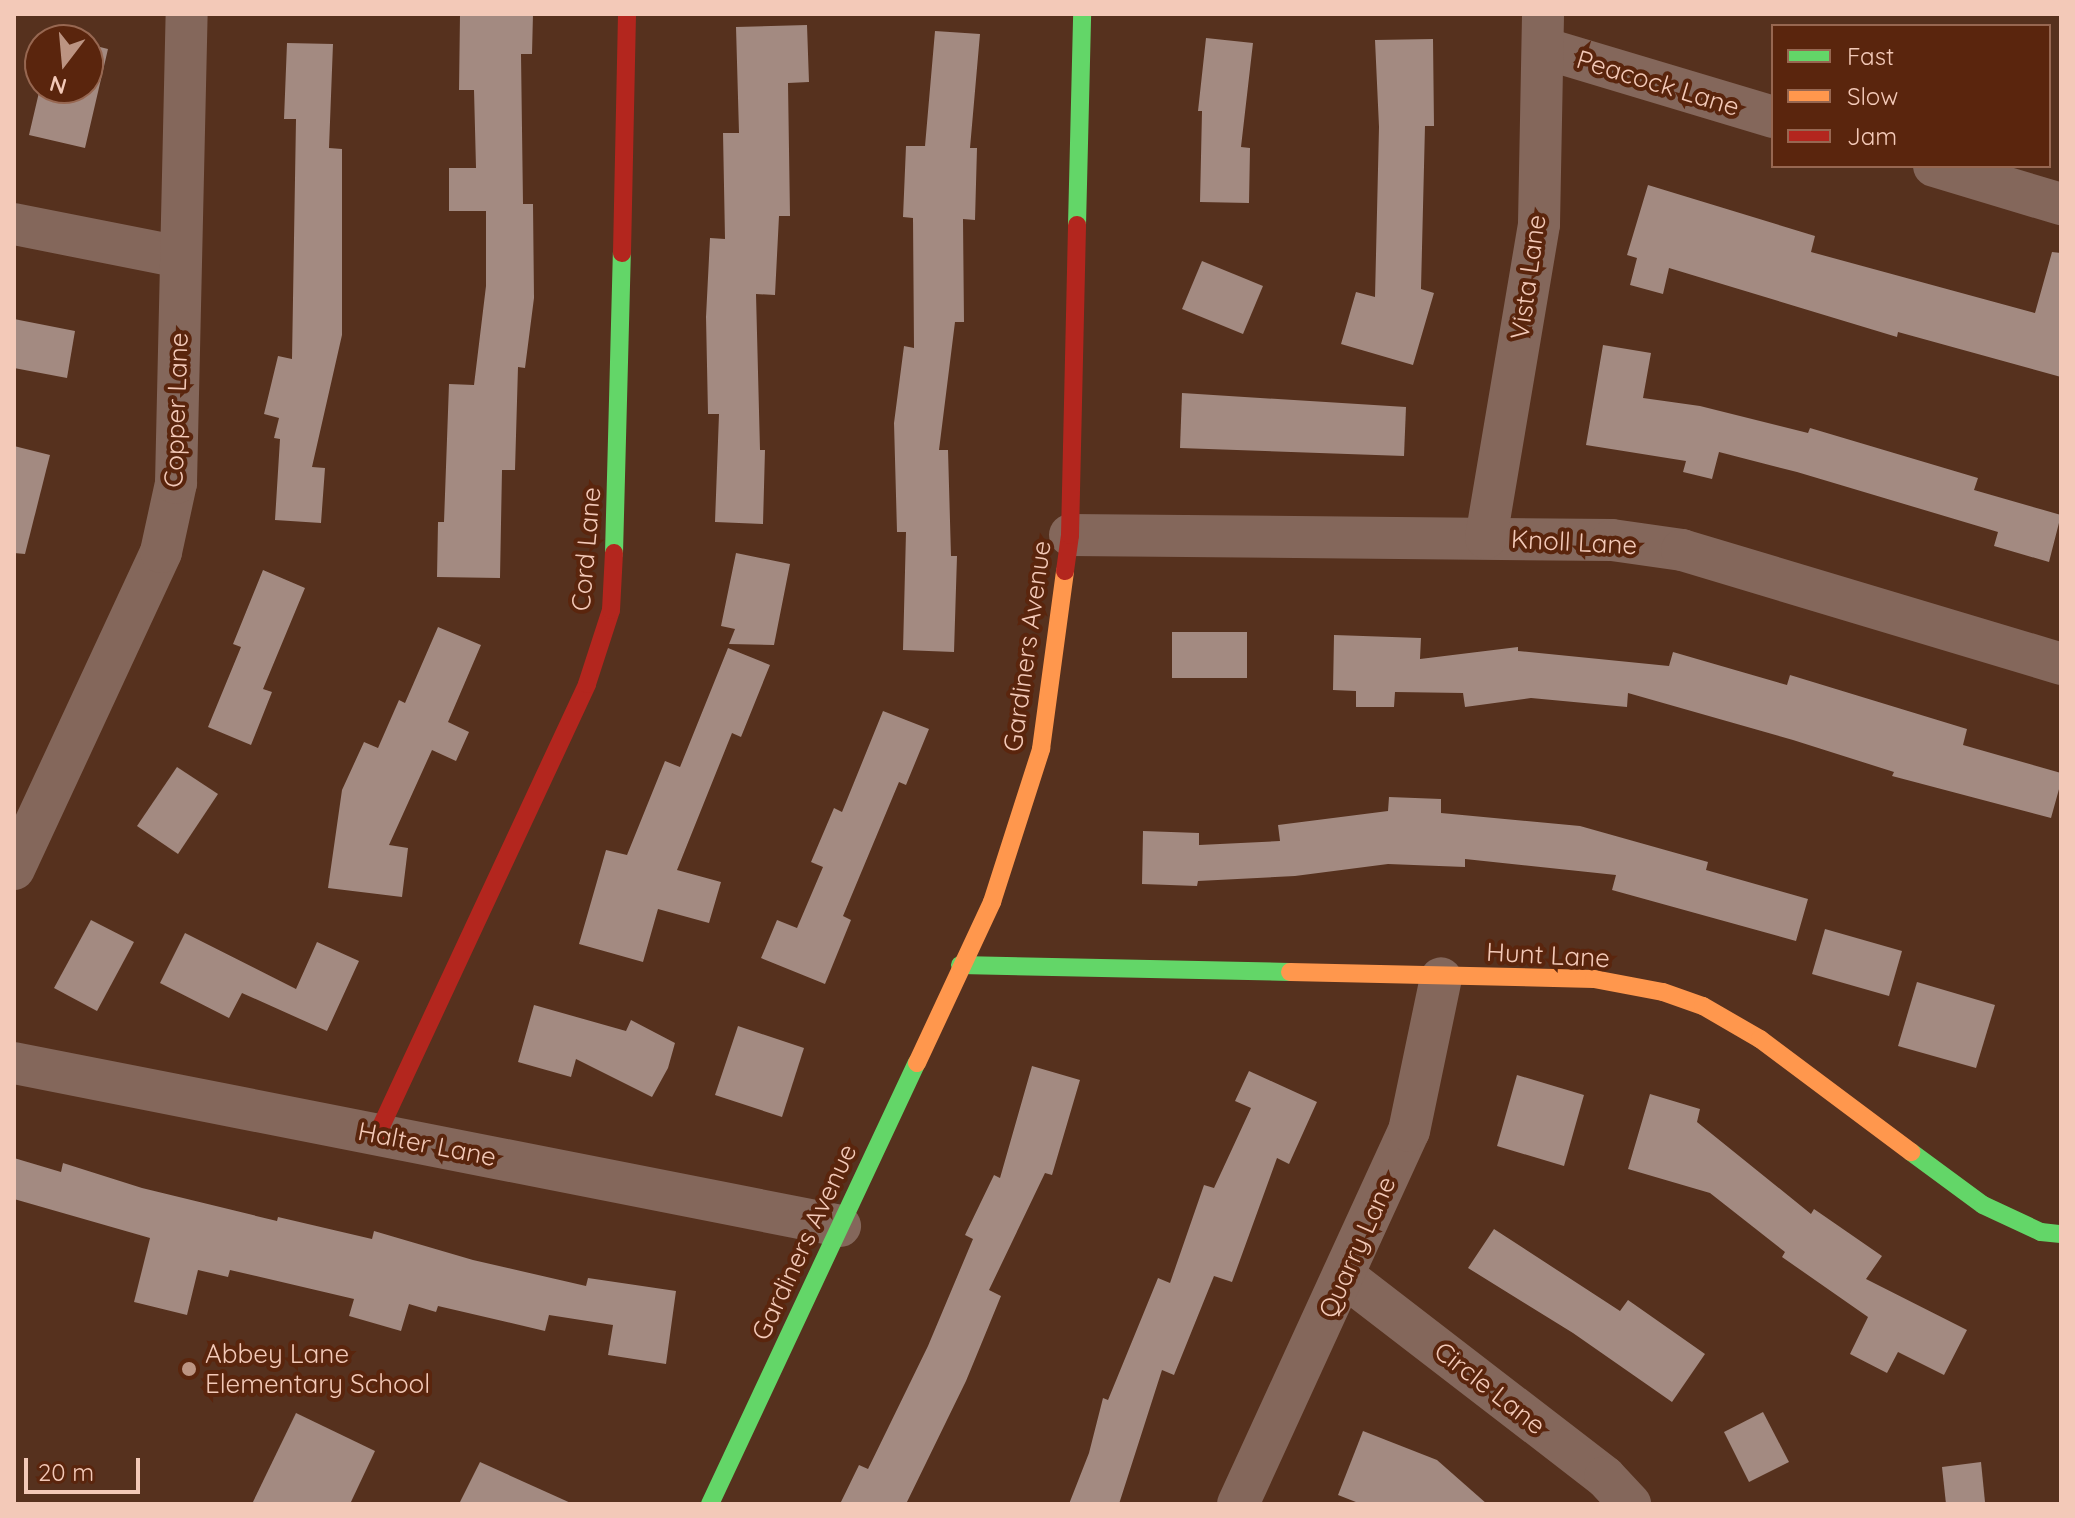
<!DOCTYPE html>
<html>
<head>
<meta charset="utf-8">
<style>
  body { margin:0 }
  #map { position:relative; width:2075px; height:1518px; overflow:hidden; background:#56311e; font-family:Quicksand,sans-serif }
  div>[style] { position:absolute }
  .building>* { inset:0; background:#a38a81 }
  .street>* { height:42px; margin:-21px; padding:0 21px; transform-origin:21px; border-radius:21px; background:#84675b }
  .fast>* { height:18px; margin:-9px; padding:0 9px; transform-origin:9px; border-radius:9px; background:#63d668 }
  .slow>* { height:18px; margin:-9px; padding:0 9px; transform-origin:9px; border-radius:9px; background:#ff974d }
  .jam>* { height:18px; margin:-9px; padding:0 9px; transform-origin:9px; border-radius:9px; background:#b3261e }
  .dots>* { width:22px; height:22px; translate:-50% -50%; box-sizing:border-box; border:4px solid #5a250d; border-radius:50% }
  span { translate:-50% -50%; white-space:nowrap; text-align:center; line-height:1.15; -webkit-text-stroke:8px #5a250d; paint-order:stroke }
  .street-label { font-size:26px; color:#f3c9b8 }
  .poi-label { font-size:26px; color:#f3c9b8 }
  .left { translate:0 -50%; text-align:left }
  .frame { position:absolute; inset:0; border:16px solid #f3c9b8; pointer-events:none }
  .legend { position:absolute; left:1771px; top:24px; width:280px; height:144px; box-sizing:border-box; background:#5a250d; border:2px solid #976751; margin:0; padding:10px 14px; list-style:none; font-size:24px; color:#f3c9b8 }
  .legend li { display:flex; align-items:center; gap:16px; height:40px }
  .legend b { width:40px; border:2px solid #976751 }
  .north { position:absolute; left:24px; top:24px; width:80px; height:80px; box-sizing:border-box; background:#5a250d; border:2px solid #976751; border-radius:50%; rotate:196deg; font-size:22px; font-weight:700; line-height:32px; text-align:center; color:#f3c9b8 }
  .north::after { content:''; display:block; margin:auto; width:28px; height:36px; background:#bc9482; clip-path:polygon(50% 0,100% 100%,50% 72%,0 100%) }
  .scale { position:absolute; left:24px; top:1458px; width:116px; height:36px; box-sizing:border-box; border:4px solid #f3c9b8; border-top:0; padding-left:10px; font-size:24px; line-height:28px; white-space:nowrap; color:#f3c9b8; -webkit-text-stroke:6px #5a250d; paint-order:stroke }
</style>
</head>
<body>
<div id="map">
  <div class="building">
    <div style="clip-path:polygon(460px 14px,533px 14px,532px 54px,521px 54px,523px 204px,533px 204px,534px 298px,525px 368px,518px 367px,515px 470px,502px 470px,500px 578px,437px 577px,438px 522px,444px 522px,449px 384px,474px 385px,486px 286px,486px 211px,449px 211px,449px 168px,476px 168px,474px 90px,459px 90px)"></div>
    <div style="clip-path:polygon(807px 25px,809px 82px,788px 83px,790px 216px,779px 216px,775px 295px,756px 294px,760px 450px,765px 450px,763px 524px,715px 522px,719px 414px,708px 414px,706px 317px,710px 238px,725px 239px,723px 133px,739px 133px,736px 27px)"></div>
    <div style="clip-path:polygon(935px 31px,980px 34px,970px 148px,977px 148px,975px 220px,963px 219px,964px 322px,955px 322px,939px 450px,948px 450px,951px 556px,957px 556px,954px 652px,903px 650px,906px 532px,897px 532px,894px 423px,904px 346px,914px 348px,913px 218px,903px 217px,906px 146px,925px 146px)"></div>
    <div style="clip-path:polygon(1206px 38px,1253px 43px,1241px 147px,1250px 148px,1249px 203px,1200px 202px,1202px 111px,1198px 111px)"></div>
    <div style="clip-path:polygon(1433px 39px,1434px 126px,1425px 126px,1421px 289px,1434px 293px,1413px 365px,1341px 344px,1356px 292px,1375px 297px,1379px 127px,1375px 40px)"></div>
    <div style="clip-path:polygon(287px 43px,333px 44px,329px 148px,342px 149px,342px 335px,312px 467px,325px 468px,321px 523px,275px 520px,280px 439px,274px 438px,279px 418px,264px 414px,278px 356px,292px 359px,296px 119px,284px 119px)"></div>
    <div style="clip-path:polygon(88px 44px,108px 49px,85px 148px,29px 135px,40px 88px,88px 88px)"></div>
    <div style="clip-path:polygon(1648px 185px,1815px 236px,1811px 252px,2035px 313px,2052px 252px,2061px 253px,2061px 377px,1898px 332px,1897px 337px,1669px 268px,1663px 294px,1630px 285px,1637px 258px,1627px 255px)"></div>
    <div style="clip-path:polygon(1202px 261px,1263px 286px,1243px 334px,1182px 309px)"></div>
    <div style="clip-path:polygon(14px 319px,75px 331px,67px 378px,14px 368px)"></div>
    <div style="clip-path:polygon(1603px 345px,1651px 353px,1643px 398px,1700px 406px,1808px 433px,1810px 428px,1978px 478px,1974px 490px,2061px 515px,2049px 562px,1994px 546px,1998px 532px,1797px 472px,1719px 452px,1712px 479px,1683px 472px,1686px 461px,1586px 445px)"></div>
    <div style="clip-path:polygon(1182px 393px,1406px 407px,1404px 456px,1180px 448px)"></div>
    <div style="clip-path:polygon(14px 446px,50px 455px,25px 554px,14px 553px)"></div>
    <div style="clip-path:polygon(736px 553px,790px 564px,774px 645px,729px 644px,735px 629px,721px 626px)"></div>
    <div style="clip-path:polygon(263px 570px,305px 588px,263px 689px,272px 692px,251px 745px,208px 727px,241px 647px,233px 644px)"></div>
    <div style="clip-path:polygon(438px 627px,481px 645px,448px 722px,469px 732px,456px 761px,432px 750px,389px 845px,408px 848px,402px 897px,328px 888px,342px 790px,364px 742px,378px 748px,399px 700px,405px 703px)"></div>
    <div style="clip-path:polygon(1172px 632px,1247px 632px,1247px 678px,1172px 678px)"></div>
    <div style="clip-path:polygon(1334px 635px,1421px 638px,1420px 659px,1518px 647px,1518px 651px,1669px 666px,1673px 652px,1787px 685px,1790px 675px,1967px 729px,1963px 745px,2061px 773px,2061px 782px,2051px 818px,1892px 776px,1894px 772px,1793px 740px,1628px 693px,1627px 707px,1531px 698px,1465px 707px,1463px 693px,1395px 692px,1394px 707px,1356px 707px,1356px 691px,1333px 690px)"></div>
    <div style="clip-path:polygon(728px 648px,770px 665px,741px 737px,732px 733px,677px 870px,721px 882px,709px 923px,658px 909px,643px 962px,579px 944px,606px 850px,627px 855px,665px 761px,680px 767px)"></div>
    <div style="clip-path:polygon(883px 711px,929px 729px,906px 785px,899px 782px,843px 916px,851px 920px,825px 984px,761px 958px,777px 920px,797px 928px,823px 867px,811px 862px,834px 808px,842px 812px)"></div>
    <div style="clip-path:polygon(177px 767px,218px 794px,178px 854px,137px 826px)"></div>
    <div style="clip-path:polygon(1389px 797px,1441px 799px,1441px 813px,1580px 826px,1708px 862px,1706px 870px,1808px 899px,1796px 941px,1612px 890px,1616px 875px,1465px 859px,1465px 867px,1388px 864px,1295px 876px,1198px 881px,1197px 886px,1142px 884px,1143px 831px,1199px 833px,1199px 845px,1280px 841px,1278px 825px,1388px 811px)"></div>
    <div style="clip-path:polygon(91px 920px,134px 942px,97px 1011px,54px 988px)"></div>
    <div style="clip-path:polygon(1825px 929px,1902px 951px,1889px 996px,1812px 974px)"></div>
    <div style="clip-path:polygon(185px 933px,296px 989px,317px 942px,359px 961px,327px 1031px,242px 993px,229px 1018px,160px 983px)"></div>
    <div style="clip-path:polygon(1917px 982px,1995px 1005px,1976px 1068px,1898px 1046px)"></div>
    <div style="clip-path:polygon(534px 1005px,626px 1031px,631px 1020px,675px 1043px,668px 1068px,652px 1097px,576px 1059px,571px 1077px,518px 1062px)"></div>
    <div style="clip-path:polygon(738px 1026px,804px 1048px,782px 1117px,715px 1095px)"></div>
    <div style="clip-path:polygon(1032px 1066px,1080px 1080px,1052px 1175px,1045px 1173px,989px 1290px,1001px 1296px,966px 1381px,906px 1504px,840px 1504px,859px 1465px,868px 1469px,928px 1346px,973px 1239px,965px 1235px,994px 1175px,1000px 1178px)"></div>
    <div style="clip-path:polygon(1249px 1071px,1317px 1102px,1289px 1164px,1277px 1158px,1232px 1282px,1214px 1276px,1174px 1375px,1162px 1370px,1119px 1504px,1069px 1504px,1089px 1453px,1103px 1398px,1108px 1400px,1158px 1278px,1170px 1283px,1204px 1185px,1214px 1188px,1251px 1108px,1235px 1101px)"></div>
    <div style="clip-path:polygon(1517px 1075px,1584px 1095px,1564px 1166px,1497px 1146px)"></div>
    <div style="clip-path:polygon(1650px 1094px,1700px 1109px,1697px 1122px,1811px 1214px,1814px 1209px,1882px 1256px,1866px 1279px,1967px 1330px,1944px 1375px,1898px 1352px,1887px 1373px,1850px 1354px,1868px 1317px,1782px 1257px,1785px 1252px,1710px 1193px,1628px 1169px)"></div>
    <div style="clip-path:polygon(14px 1158px,61px 1172px,63px 1163px,142px 1188px,277px 1221px,278px 1217px,372px 1239px,374px 1231px,473px 1260px,586px 1286px,588px 1278px,676px 1291px,666px 1364px,608px 1355px,613px 1325px,549px 1315px,545px 1331px,438px 1306px,436px 1312px,409px 1304px,401px 1331px,349px 1316px,354px 1299px,230px 1270px,228px 1277px,198px 1270px,187px 1315px,134px 1302px,150px 1238px,14px 1199px)"></div>
    <div style="clip-path:polygon(1494px 1229px,1620px 1311px,1628px 1300px,1705px 1354px,1672px 1402px,1573px 1333px,1468px 1268px)"></div>
    <div style="clip-path:polygon(1763px 1412px,1789px 1462px,1749px 1482px,1724px 1432px)"></div>
    <div style="clip-path:polygon(296px 1413px,375px 1451px,350px 1504px,252px 1504px)"></div>
    <div style="clip-path:polygon(1363px 1431px,1437px 1460px,1487px 1504px,1361px 1504px,1338px 1495px)"></div>
    <div style="clip-path:polygon(480px 1462px,573px 1504px,459px 1504px)"></div>
    <div style="clip-path:polygon(1981px 1462px,1985px 1502px,1946px 1504px,1942px 1467px)"></div>
  </div>
  <div class="street">
    <div style="left:1543px;top:48px;width:240px;rotate:16.7deg"></div>
    <div style="left:1934px;top:166px;width:133px;rotate:16.7deg"></div>
    <div style="left:14px;top:224px;width:169px;rotate:11.2deg"></div>
    <div style="left:1070px;top:535px;width:542px;rotate:0.53deg"></div>
    <div style="left:1612px;top:540px;width:71px;rotate:8.1deg"></div>
    <div style="left:1682px;top:550px;width:396px;rotate:16.7deg"></div>
    <div style="left:1486px;top:538px;width:318px;rotate:-80.4deg"></div>
    <div style="left:1539px;top:224px;width:210px;rotate:-88.9deg"></div>
    <div style="left:14px;top:869px;width:349px;rotate:-65.1deg"></div>
    <div style="left:161px;top:552px;width:71px;rotate:-77.7deg"></div>
    <div style="left:176px;top:483px;width:469px;rotate:-88.7deg"></div>
    <div style="left:14px;top:1063px;width:842px;rotate:11.16deg"></div>
    <div style="left:1344px;top:1276px;width:329px;rotate:37.6deg"></div>
    <div style="left:1605px;top:1477px;width:37px;rotate:47deg"></div>
    <div style="left:1238px;top:1504px;width:410px;rotate:-65.4deg"></div>
    <div style="left:1409px;top:1131px;width:156px;rotate:-78.2deg"></div>
  </div>
  <div class="fast">
    <div style="left:1077px;top:225px;width:211px;rotate:-88.6deg"></div>
    <div style="left:614px;top:553px;width:300px;rotate:-88.5deg"></div>
    <div style="left:960px;top:965px;width:330px;rotate:1.2deg"></div>
    <div style="left:1911px;top:1152px;width:89px;rotate:36.4deg"></div>
    <div style="left:1983px;top:1205px;width:64px;rotate:25deg"></div>
    <div style="left:2041px;top:1232px;width:20px;rotate:6deg"></div>
    <div style="left:710px;top:1504px;width:487px;rotate:-64.9deg"></div>
  </div>
  <div class="slow">
    <div style="left:1290px;top:972px;width:304px;rotate:1.3deg"></div>
    <div style="left:1594px;top:979px;width:70px;rotate:10.7deg"></div>
    <div style="left:1663px;top:992px;width:42px;rotate:19.3deg"></div>
    <div style="left:1703px;top:1006px;width:66px;rotate:30.1deg"></div>
    <div style="left:1760px;top:1039px;width:189px;rotate:36.8deg"></div>
    <div style="left:917px;top:1063px;width:178px;rotate:-65deg"></div>
    <div style="left:992px;top:902px;width:161px;rotate:-72.2deg"></div>
    <div style="left:1041px;top:749px;width:180px;rotate:-82.3deg"></div>
  </div>
  <div class="jam">
    <div style="left:622px;top:253px;width:239px;rotate:-88.8deg"></div>
    <div style="left:1065px;top:571px;width:36px;rotate:-82deg"></div>
    <div style="left:1070px;top:535px;width:310px;rotate:-88.7deg"></div>
    <div style="left:377px;top:1135px;width:497px;rotate:-65deg"></div>
    <div style="left:587px;top:684px;width:78px;rotate:-72deg"></div>
    <div style="left:611px;top:610px;width:57px;rotate:-87deg"></div>
  </div>
  <div class="dots">
    <div style="left:189px;top:1369px;background:#bc9482"></div>
  </div>
  <div class="street-label">
    <span style="left:1658px;top:83px;rotate:17deg">Peacock Lane</span>
    <span style="left:1528px;top:277px;rotate:-82deg">Vista Lane</span>
    <span style="left:176px;top:410px;rotate:-88deg">Copper Lane</span>
    <span style="left:1574px;top:542px;rotate:3deg">Knoll Lane</span>
    <span style="left:586px;top:549px;rotate:-85deg">Cord Lane</span>
    <span style="left:1027px;top:646px;rotate:-82deg">Gardiners Avenue</span>
    <span style="left:1548px;top:955px;rotate:3deg">Hunt Lane</span>
    <span style="left:427px;top:1144px;rotate:11deg">Halter Lane</span>
    <span style="left:804px;top:1242px;rotate:-65deg">Gardiners Avenue</span>
    <span style="left:1357px;top:1247px;rotate:-66deg">Quarry Lane</span>
    <span style="left:1490px;top:1388px;rotate:38deg">Circle Lane</span>
  </div>
  <div class="poi-label">
    <span class="left" style="left:205px;top:1369px">Abbey Lane<br>Elementary School</span>
  </div>
  <div class="frame"></div>
  <ul class="legend">
  <li><b style="height:10px;background:#63d668"></b>Fast</li>
  <li><b style="height:10px;background:#ff974d"></b>Slow</li>
  <li><b style="height:10px;background:#b3261e"></b>Jam</li>
  </ul>
  <div class="north">N</div>
  <div class="scale">20 m</div>
</div>
</body>
</html>
